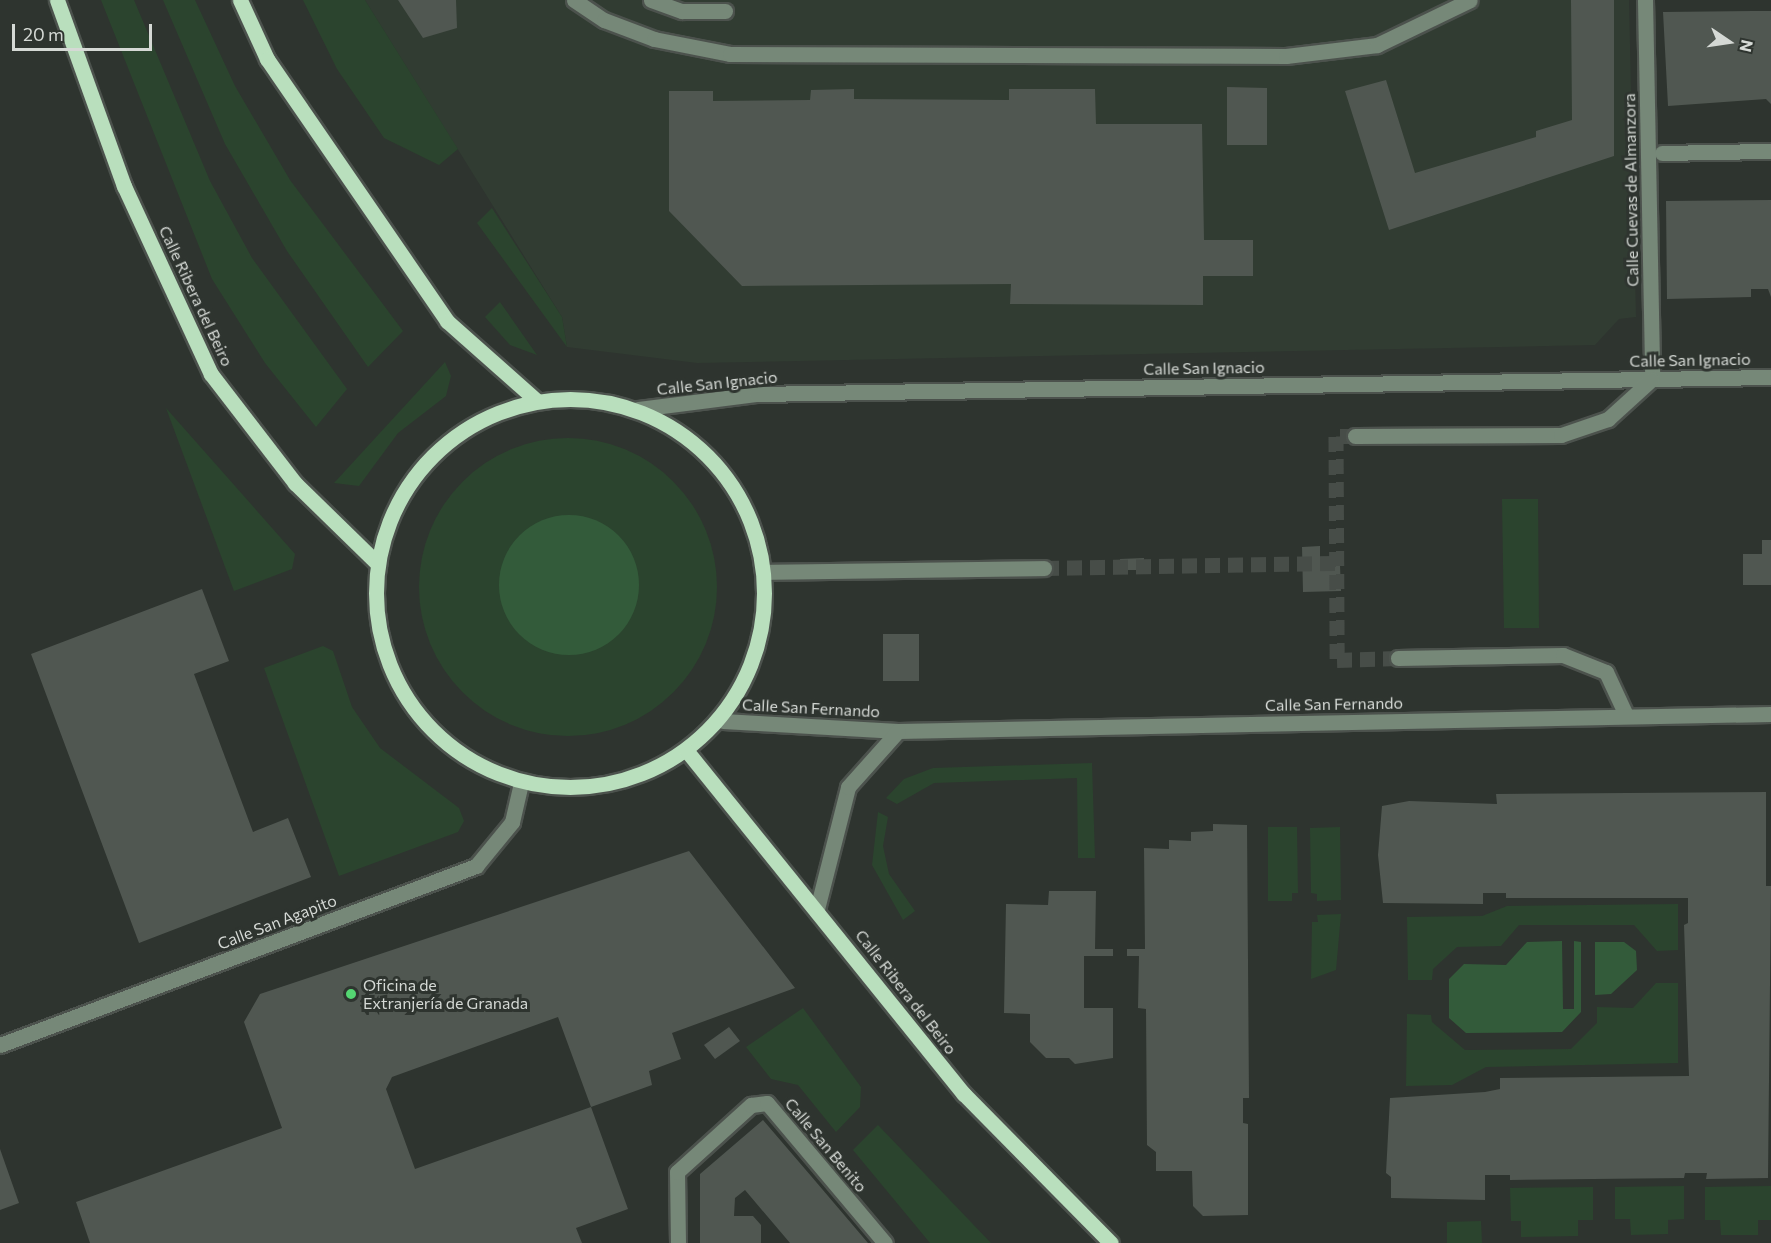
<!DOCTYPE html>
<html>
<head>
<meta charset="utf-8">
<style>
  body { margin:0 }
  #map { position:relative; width:1771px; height:1243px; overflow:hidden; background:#2e342f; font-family:Commissioner,sans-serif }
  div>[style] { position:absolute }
  .built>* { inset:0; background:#313c32 }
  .green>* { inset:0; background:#2b442e }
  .round { border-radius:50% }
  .water>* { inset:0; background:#335b3a }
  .building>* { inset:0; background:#505751 }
  .minor-tunnel>* { height:15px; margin-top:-7.5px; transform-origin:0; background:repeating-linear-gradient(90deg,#474d48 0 15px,transparent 0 23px) }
  .roads { filter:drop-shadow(2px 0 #4c524d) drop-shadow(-2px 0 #4c524d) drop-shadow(0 2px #4c524d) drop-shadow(0 -2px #4c524d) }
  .minor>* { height:15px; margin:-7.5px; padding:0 7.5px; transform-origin:7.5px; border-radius:7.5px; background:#768878 }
  .major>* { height:15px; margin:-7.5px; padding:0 7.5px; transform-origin:7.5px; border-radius:7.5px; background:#b9dfbd }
  .major>.ring { margin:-7.5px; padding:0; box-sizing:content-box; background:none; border:15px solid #b9dfbd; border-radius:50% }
  .dots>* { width:16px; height:16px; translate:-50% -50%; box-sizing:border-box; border:3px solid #2e342f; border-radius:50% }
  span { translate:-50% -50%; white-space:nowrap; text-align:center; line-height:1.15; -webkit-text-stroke:6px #2e342f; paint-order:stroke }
  .street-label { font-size:16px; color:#d5d9d5 }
  .poi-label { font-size:16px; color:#d5d9d5 }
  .left { translate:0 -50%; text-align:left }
  .north { position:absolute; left:1699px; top:12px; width:60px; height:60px; -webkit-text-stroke:4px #2e342f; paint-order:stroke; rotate:103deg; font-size:16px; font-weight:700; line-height:24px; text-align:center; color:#d5d9d5 }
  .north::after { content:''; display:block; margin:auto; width:21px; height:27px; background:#d5d9d5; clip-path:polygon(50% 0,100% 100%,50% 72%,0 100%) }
  .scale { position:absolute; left:12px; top:24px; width:140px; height:27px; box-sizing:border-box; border:3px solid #d5d9d5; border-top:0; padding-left:8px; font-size:18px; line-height:21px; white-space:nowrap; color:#d5d9d5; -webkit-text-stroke:4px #2e342f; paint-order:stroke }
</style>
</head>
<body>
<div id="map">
  <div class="built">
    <div style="clip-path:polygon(365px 0,1629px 0,1636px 317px,1619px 319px,1595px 345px,697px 363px,567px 347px,562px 317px)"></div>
  </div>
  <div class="green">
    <div style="clip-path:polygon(101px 0,134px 0,210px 181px,252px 258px,347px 389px,316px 427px,265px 363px,212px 279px)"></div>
    <div style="clip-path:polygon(163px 0,195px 0,235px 86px,290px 180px,403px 331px,368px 367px,287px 251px,225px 144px)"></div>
    <div style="clip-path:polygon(303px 0,365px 0,458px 149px,439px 165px,384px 138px,337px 69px)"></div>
    <div style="clip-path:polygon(492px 208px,562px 317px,567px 347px,477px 223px)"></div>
    <div style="clip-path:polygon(500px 302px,537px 355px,510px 345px,485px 317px)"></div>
    <div style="clip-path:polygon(445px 362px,451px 376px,446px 396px,398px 433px,359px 486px,334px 483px)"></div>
    <div style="clip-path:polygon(166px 408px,295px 554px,292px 569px,234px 591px)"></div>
    <div class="round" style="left:419px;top:438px;width:298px;height:298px"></div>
    <div style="clip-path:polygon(1502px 499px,1538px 499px,1539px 628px,1504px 628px)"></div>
    <div style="clip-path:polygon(323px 646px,333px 651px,352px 707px,380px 748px,459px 808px,464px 821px,458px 832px,339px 876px,264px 668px)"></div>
    <div style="clip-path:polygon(1092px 763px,1095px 858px,1078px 858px,1077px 778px,934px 783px,897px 804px,886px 798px,904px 779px,933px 768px)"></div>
    <div style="clip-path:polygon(878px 812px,888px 817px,883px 846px,889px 874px,915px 911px,903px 920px,872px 865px)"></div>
    <div style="clip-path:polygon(1268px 827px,1297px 827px,1298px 893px,1292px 893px,1292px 901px,1268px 901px)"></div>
    <div style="clip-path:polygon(1340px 827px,1341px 900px,1317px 901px,1317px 894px,1311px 893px,1310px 828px)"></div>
    <div style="clip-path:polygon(1678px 904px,1678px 950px,1657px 951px,1634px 925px,1519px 925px,1501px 946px,1457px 947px,1433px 969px,1432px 980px,1408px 980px,1407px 917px,1482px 916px,1507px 906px)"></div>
    <div style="clip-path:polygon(1341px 914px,1336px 970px,1311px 979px,1312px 922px,1318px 922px,1317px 915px)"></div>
    <div style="clip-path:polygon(1656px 983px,1678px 983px,1678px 1063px,1486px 1067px,1452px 1085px,1406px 1086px,1407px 1014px,1431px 1015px,1432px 1022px,1465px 1050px,1571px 1049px,1597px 1023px,1597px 1007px,1633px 1008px)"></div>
    <div style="clip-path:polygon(803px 1008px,861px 1087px,860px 1107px,836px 1132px,798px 1085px,771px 1079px,746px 1047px)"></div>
    <div style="clip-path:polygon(878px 1125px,991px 1243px,930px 1243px,853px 1150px)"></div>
    <div style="clip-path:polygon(1684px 1186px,1684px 1219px,1668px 1220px,1668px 1234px,1631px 1235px,1630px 1219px,1615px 1219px,1615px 1187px)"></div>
    <div style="clip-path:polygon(1771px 1186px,1771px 1220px,1758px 1220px,1758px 1235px,1721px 1235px,1720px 1220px,1705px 1220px,1705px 1187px)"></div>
    <div style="clip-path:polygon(1593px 1187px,1593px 1220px,1578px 1220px,1578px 1236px,1521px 1237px,1521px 1221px,1511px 1221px,1510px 1188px)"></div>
    <div style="clip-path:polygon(1481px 1221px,1482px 1243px,1447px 1243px,1447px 1222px)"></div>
  </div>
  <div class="water">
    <div class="round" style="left:499px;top:515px;width:140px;height:140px"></div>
    <div style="clip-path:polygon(1562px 941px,1563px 1009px,1574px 1009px,1574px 941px,1581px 942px,1581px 1012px,1562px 1032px,1466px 1033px,1449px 1018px,1449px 979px,1464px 964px,1506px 965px,1527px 942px)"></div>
    <div style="clip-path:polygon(1595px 942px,1624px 942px,1636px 951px,1637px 970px,1611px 994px,1595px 995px)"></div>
  </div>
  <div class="building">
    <div style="clip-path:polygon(398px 0,456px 0,457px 28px,423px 38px)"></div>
    <div style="clip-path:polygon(1571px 0,1614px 0,1614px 156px,1389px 230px,1345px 91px,1386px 80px,1415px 173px,1536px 137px,1536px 131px,1572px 120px)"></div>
    <div style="clip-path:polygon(1753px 11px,1771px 11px,1771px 104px,1766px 99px,1668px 106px,1663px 12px)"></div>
    <div style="clip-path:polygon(1227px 87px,1267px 88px,1267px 145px,1227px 145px)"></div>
    <div style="clip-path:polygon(854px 89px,854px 99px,1009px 100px,1009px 89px,1095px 89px,1096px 124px,1202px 124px,1204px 240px,1253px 240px,1253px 276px,1203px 276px,1203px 305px,1010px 304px,1011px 284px,742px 286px,669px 211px,669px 91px,713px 91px,713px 101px,810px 100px,811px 90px)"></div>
    <div style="clip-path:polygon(1771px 200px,1771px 297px,1768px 289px,1751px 289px,1751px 297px,1667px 299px,1666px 201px)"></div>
    <div style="clip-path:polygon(1762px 540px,1771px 540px,1771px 585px,1743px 585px,1743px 554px,1762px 554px)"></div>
    <div style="clip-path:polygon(1320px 546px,1320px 565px,1340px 565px,1341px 591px,1303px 592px,1302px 547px)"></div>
    <div style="clip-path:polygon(1144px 558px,1143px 570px,1121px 570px,1120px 559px)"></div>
    <div style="clip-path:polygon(202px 589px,229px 661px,194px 674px,253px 832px,288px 818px,311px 877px,139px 943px,31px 654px)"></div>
    <div style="clip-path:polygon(883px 634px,919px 634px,919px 681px,883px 681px)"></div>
    <div style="clip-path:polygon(1766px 792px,1766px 886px,1771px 886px,1768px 1178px,1706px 1179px,1707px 1173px,1685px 1173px,1684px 1178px,1510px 1180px,1510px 1175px,1485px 1175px,1485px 1200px,1391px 1198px,1391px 1177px,1386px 1173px,1390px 1098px,1485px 1092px,1500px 1089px,1500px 1078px,1689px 1076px,1684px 925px,1688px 923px,1688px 898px,1506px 898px,1506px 893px,1483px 893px,1483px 904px,1383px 903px,1378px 855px,1382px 806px,1409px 801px,1497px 804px,1496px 794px)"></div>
    <div style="clip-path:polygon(1213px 824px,1247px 825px,1249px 1098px,1243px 1098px,1243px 1123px,1248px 1124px,1248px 1215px,1203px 1216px,1193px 1206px,1192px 1171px,1156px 1171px,1156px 1152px,1147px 1145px,1146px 1009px,1138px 1008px,1139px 956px,1127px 956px,1127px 949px,1145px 949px,1144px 848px,1169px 849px,1169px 840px,1191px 841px,1191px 832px,1213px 831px)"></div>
    <div style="clip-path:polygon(evenodd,689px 851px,795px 988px,672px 1033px,681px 1059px,649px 1071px,652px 1085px,591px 1107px,628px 1209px,576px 1228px,582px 1243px,90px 1243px,76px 1202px,282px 1128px,244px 1022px,260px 994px,689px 851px,558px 1017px,591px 1107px,415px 1169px,386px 1089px,392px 1077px,558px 1017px)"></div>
    <div style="clip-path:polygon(1049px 891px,1096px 891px,1095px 949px,1113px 949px,1113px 956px,1084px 956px,1084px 1008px,1113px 1008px,1113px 1058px,1075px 1064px,1069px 1058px,1046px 1058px,1030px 1042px,1030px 1014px,1004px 1013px,1006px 904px,1048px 905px)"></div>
    <div style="clip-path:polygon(729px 1027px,740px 1041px,715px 1059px,704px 1045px)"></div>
    <div style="clip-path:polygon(763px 1120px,811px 1176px,868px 1243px,790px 1243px,745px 1190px,735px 1198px,734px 1216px,753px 1216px,761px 1225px,761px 1243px,700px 1243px,700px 1174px)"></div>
    <div style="clip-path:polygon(0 1149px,19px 1203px,0 1210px)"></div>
  </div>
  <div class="minor-tunnel">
    <div style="left:1355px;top:436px;width:19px;rotate:180deg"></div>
    <div style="left:1336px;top:436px;width:224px;rotate:89.7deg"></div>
    <div style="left:1337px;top:660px;width:61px;rotate:-1.9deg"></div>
    <div style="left:1044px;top:568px;width:292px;rotate:-1deg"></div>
  </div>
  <div class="roads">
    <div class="minor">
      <div style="left:574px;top:0;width:36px;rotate:34deg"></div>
      <div style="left:604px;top:20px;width:53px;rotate:20.8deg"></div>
      <div style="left:654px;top:39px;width:77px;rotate:11.2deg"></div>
      <div style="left:730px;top:54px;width:556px;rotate:0.21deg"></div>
      <div style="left:1286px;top:56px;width:92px;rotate:-6.9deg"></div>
      <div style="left:1377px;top:45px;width:103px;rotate:-25.8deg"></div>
      <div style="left:651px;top:0;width:33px;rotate:20deg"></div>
      <div style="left:682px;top:11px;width:43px"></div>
      <div style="left:1645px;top:0;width:379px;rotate:88.9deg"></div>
      <div style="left:1662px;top:153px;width:109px;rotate:-1.1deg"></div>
      <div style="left:638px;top:409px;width:119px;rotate:-7.2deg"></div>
      <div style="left:756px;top:394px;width:1015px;rotate:-0.96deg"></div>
      <div style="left:1355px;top:436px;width:206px;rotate:-0.3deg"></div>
      <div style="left:1561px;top:435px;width:50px;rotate:-18.8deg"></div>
      <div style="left:1608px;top:419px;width:59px;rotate:-42.3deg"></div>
      <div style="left:763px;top:572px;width:281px;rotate:-0.8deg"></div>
      <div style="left:1398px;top:658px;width:165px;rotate:-1deg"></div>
      <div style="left:1563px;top:655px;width:46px;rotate:21.6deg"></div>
      <div style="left:1606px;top:672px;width:47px;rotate:65.1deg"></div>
      <div style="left:723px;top:721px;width:175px;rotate:3.3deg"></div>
      <div style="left:898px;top:731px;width:873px;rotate:-1.12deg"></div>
      <div style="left:817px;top:909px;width:126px;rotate:-75.7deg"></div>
      <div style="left:848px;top:787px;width:75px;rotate:-48.2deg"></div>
      <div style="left:0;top:1045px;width:509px;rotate:-20.61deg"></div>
      <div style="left:476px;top:866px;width:57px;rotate:-50.7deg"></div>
      <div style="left:512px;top:822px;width:40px;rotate:-77deg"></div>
      <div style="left:678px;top:1243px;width:71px;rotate:-90.8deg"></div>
      <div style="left:677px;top:1172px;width:100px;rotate:-42.2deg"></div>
      <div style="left:751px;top:1105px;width:16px;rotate:-7deg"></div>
      <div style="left:767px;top:1103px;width:183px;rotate:49.9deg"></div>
    </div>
    <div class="major">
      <div style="left:57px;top:0;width:198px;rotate:70.2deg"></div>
      <div style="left:124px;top:186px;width:207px;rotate:65.2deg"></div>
      <div style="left:211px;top:374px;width:138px;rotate:52.4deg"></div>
      <div style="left:295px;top:483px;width:115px;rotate:44.3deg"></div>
      <div style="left:240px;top:0;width:65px;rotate:65.4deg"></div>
      <div style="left:267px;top:59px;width:318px;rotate:55.5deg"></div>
      <div style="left:447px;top:321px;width:119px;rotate:41.6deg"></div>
      <div class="ring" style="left:376px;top:399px;width:373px;height:373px"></div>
      <div style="left:686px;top:750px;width:442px;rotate:51.1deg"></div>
      <div style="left:964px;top:1094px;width:209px;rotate:45.4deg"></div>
    </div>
  </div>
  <div class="dots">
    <div style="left:351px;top:994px;background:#54d672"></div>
  </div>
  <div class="street-label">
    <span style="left:1631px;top:190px;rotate:-91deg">Calle Cuevas de Almanzora</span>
    <span style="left:196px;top:296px;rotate:65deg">Calle Ribera del Beiro</span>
    <span style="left:1690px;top:360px;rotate:-1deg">Calle San Ignacio</span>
    <span style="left:1204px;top:368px;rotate:-1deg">Calle San Ignacio</span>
    <span style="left:717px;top:383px;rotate:-6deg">Calle San Ignacio</span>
    <span style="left:1334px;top:704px;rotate:-1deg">Calle San Fernando</span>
    <span style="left:811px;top:708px;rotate:3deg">Calle San Fernando</span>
    <span style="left:277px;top:922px;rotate:-21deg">Calle San Agapito</span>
    <span style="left:906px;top:992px;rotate:52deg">Calle Ribera del Beiro</span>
    <span style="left:826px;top:1145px;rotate:50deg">Calle San Benito</span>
  </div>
  <div class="poi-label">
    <span class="left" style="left:363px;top:994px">Oficina de<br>Extranjería de Granada</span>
  </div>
  <div class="north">N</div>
  <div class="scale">20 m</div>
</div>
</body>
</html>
